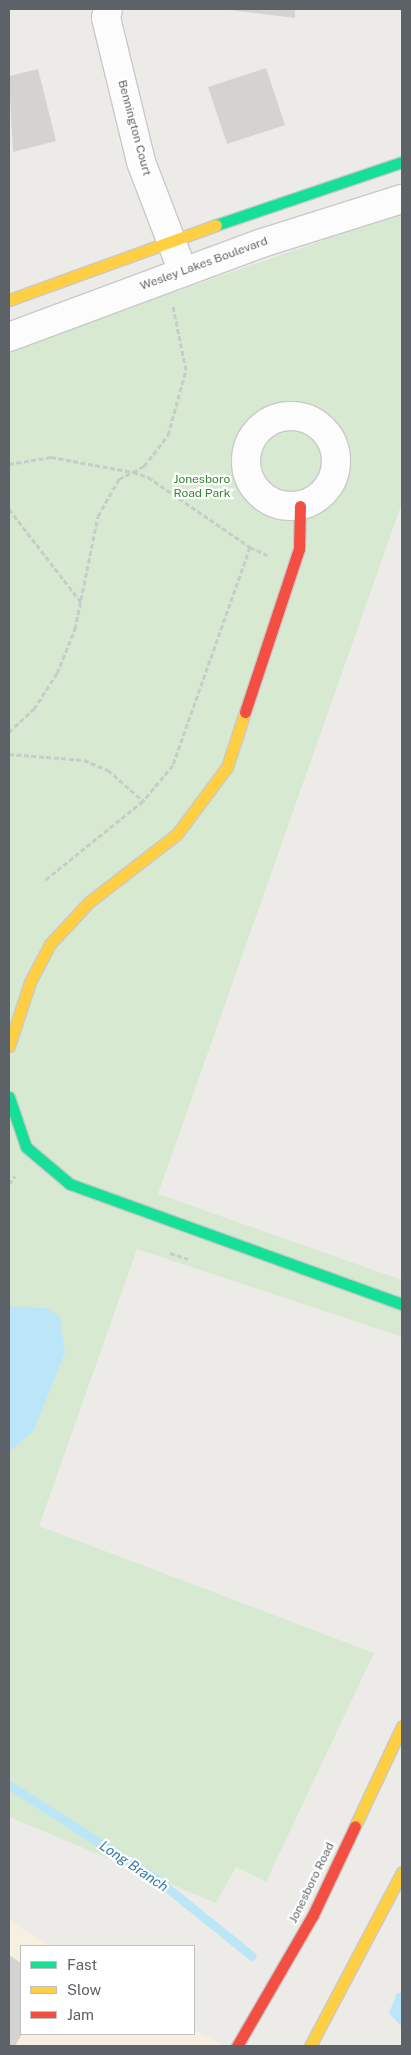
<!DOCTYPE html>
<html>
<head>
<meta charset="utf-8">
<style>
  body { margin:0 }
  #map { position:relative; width:411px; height:2055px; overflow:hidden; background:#edebe8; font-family:"Public Sans",sans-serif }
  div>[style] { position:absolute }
  .commercial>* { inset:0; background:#f7efe1 }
  .green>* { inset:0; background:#d7ead1 }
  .water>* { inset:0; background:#bbe6f8 }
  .stream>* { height:9px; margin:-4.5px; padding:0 4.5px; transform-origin:4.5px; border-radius:4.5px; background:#bbe6f8 }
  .building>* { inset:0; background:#d5d3d1 }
  .path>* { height:3px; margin-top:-1.5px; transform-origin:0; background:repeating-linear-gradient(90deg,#c6cdc9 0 5px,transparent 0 7.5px) }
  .roads { filter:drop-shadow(1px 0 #c9c9c9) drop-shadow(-1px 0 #c9c9c9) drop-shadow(0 1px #c9c9c9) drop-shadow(0 -1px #c9c9c9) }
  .street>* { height:28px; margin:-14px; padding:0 14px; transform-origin:14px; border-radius:14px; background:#fcfcfc }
  .street>.ring { margin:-14px; padding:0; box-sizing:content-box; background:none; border:28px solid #fcfcfc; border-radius:50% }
  .fast>* { height:11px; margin:-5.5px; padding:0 5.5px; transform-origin:5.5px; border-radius:5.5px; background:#16e098 }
  .slow>* { height:11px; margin:-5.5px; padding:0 5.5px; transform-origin:5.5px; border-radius:5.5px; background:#ffcf43 }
  .jam>* { height:11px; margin:-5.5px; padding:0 5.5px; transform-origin:5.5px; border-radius:5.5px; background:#f24e42 }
  span { translate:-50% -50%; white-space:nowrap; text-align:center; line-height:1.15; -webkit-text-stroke:4.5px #fff; paint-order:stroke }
  .street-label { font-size:12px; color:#5c6267 }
  .park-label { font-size:12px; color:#34852d }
  .water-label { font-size:14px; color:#337ca9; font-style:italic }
  .frame { position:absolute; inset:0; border:10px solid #5c6267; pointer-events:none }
  .legend { position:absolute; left:20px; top:1945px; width:175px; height:90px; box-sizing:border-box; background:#fff; border:1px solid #bec0c2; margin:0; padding:6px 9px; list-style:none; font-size:15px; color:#5c6267 }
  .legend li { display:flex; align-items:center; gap:10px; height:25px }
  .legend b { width:25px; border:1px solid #bec0c2 }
</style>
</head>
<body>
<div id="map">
  <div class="commercial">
    <div style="clip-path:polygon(9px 1921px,52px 1946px,21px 1946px,21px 2034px,194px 2034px,194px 2029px,223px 2046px,9px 2046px)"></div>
  </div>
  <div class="green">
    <div style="clip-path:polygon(402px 213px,402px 503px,158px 1194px,402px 1280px,402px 1337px,137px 1249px,39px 1526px,374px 1653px,266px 1882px,236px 1867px,216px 1903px,9px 1817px,9px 349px)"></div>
  </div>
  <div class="water">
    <div style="clip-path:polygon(9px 1306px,47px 1308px,60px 1317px,65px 1353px,34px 1430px,9px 1452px)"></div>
    <div style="clip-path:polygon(397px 1993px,402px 1993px,402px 2027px,389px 2013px)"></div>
  </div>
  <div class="stream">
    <div style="left:9px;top:1785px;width:173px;rotate:32.5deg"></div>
    <div style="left:155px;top:1878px;width:124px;rotate:38.8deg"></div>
  </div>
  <div class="building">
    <div style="clip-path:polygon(221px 9px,295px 9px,295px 18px)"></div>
    <div style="clip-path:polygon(266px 68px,285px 125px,227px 144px,208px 87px)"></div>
    <div style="clip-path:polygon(38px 69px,56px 141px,13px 152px,9px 76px)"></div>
    <div style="clip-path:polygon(9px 1955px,21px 1963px,22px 2034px,15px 2046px,9px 2046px)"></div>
  </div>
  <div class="path">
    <div style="left:9px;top:464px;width:43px;rotate:-9.5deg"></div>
    <div style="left:51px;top:457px;width:83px;rotate:10.4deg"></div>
    <div style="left:133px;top:472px;width:13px;rotate:-29deg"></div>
    <div style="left:144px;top:466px;width:39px;rotate:-52deg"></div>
    <div style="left:168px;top:435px;width:67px;rotate:-74.5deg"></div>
    <div style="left:186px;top:370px;width:65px;rotate:-101.5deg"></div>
    <div style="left:9px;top:509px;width:118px;rotate:52.3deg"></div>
    <div style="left:250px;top:547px;width:19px;rotate:25deg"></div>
    <div style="left:9px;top:732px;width:34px;rotate:-43deg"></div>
    <div style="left:34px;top:709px;width:43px;rotate:-57.4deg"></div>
    <div style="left:57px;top:673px;width:48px;rotate:-67.8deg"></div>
    <div style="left:75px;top:629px;width:115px;rotate:-78.5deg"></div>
    <div style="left:98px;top:516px;width:43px;rotate:-60.4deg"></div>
    <div style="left:119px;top:479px;width:16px;rotate:-27deg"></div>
    <div style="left:133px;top:472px;width:16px;rotate:18deg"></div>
    <div style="left:148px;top:477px;width:124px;rotate:34.5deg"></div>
    <div style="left:250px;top:547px;width:231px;rotate:109.5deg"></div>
    <div style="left:173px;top:765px;width:47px;rotate:129.8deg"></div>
    <div style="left:143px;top:801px;width:126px;rotate:141.1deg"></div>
    <div style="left:9px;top:754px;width:75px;rotate:4.6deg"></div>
    <div style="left:84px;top:760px;width:26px;rotate:23deg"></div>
    <div style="left:108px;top:770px;width:47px;rotate:41.5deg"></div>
    <div style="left:9px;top:1184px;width:10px;rotate:-53deg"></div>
    <div style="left:170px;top:1253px;width:19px;rotate:18deg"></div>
  </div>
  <div class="roads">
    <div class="street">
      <div style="left:108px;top:9px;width:9px;rotate:103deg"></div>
      <div style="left:106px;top:18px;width:148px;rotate:76.3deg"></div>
      <div style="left:141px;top:162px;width:109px;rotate:69.1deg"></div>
      <div style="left:9px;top:337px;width:267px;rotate:-20.4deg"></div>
      <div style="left:259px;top:244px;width:150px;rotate:-17.5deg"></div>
      <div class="ring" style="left:246px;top:416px;width:62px;height:62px"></div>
    </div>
    <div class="fast">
      <div style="left:216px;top:225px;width:196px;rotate:-18.7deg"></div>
      <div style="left:9px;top:1097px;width:53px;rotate:71.2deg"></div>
      <div style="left:26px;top:1147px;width:57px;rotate:40.1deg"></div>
      <div style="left:70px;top:1184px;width:353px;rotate:19.9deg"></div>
    </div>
    <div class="slow">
      <div style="left:9px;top:300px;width:220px;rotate:-19.9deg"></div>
      <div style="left:9px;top:1046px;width:67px;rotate:-71.8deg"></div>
      <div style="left:30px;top:982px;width:43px;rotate:-62.2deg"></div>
      <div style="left:50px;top:944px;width:57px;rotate:-47.1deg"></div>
      <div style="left:89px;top:902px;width:111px;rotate:-37.7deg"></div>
      <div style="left:177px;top:834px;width:84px;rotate:-53.3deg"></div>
      <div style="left:227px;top:767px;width:58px;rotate:-71.9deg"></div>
      <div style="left:355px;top:1826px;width:110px;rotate:-64.8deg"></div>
      <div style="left:310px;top:2046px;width:197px;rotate:-62.1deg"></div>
    </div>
    <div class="jam">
      <div style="left:245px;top:712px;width:172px;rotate:-71.7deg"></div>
      <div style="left:299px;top:549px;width:43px;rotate:-88.7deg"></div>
      <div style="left:237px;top:2046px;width:151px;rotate:-59.9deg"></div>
      <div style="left:313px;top:1915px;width:98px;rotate:-64.7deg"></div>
    </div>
  </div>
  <div class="street-label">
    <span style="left:134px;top:128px;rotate:75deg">Bennington Court</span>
    <span style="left:204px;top:264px;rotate:-20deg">Wesley Lakes Boulevard</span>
    <span style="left:312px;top:1883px;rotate:-64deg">Jonesboro Road</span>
  </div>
  <div class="park-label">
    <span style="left:202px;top:487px">Jonesboro<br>Road Park</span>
  </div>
  <div class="water-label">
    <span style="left:134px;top:1866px;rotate:34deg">Long Branch</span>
  </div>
  <div class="frame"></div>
  <ul class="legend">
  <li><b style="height:6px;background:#16e098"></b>Fast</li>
  <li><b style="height:6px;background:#ffcf43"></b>Slow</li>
  <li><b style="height:6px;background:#f24e42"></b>Jam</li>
  </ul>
</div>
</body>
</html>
